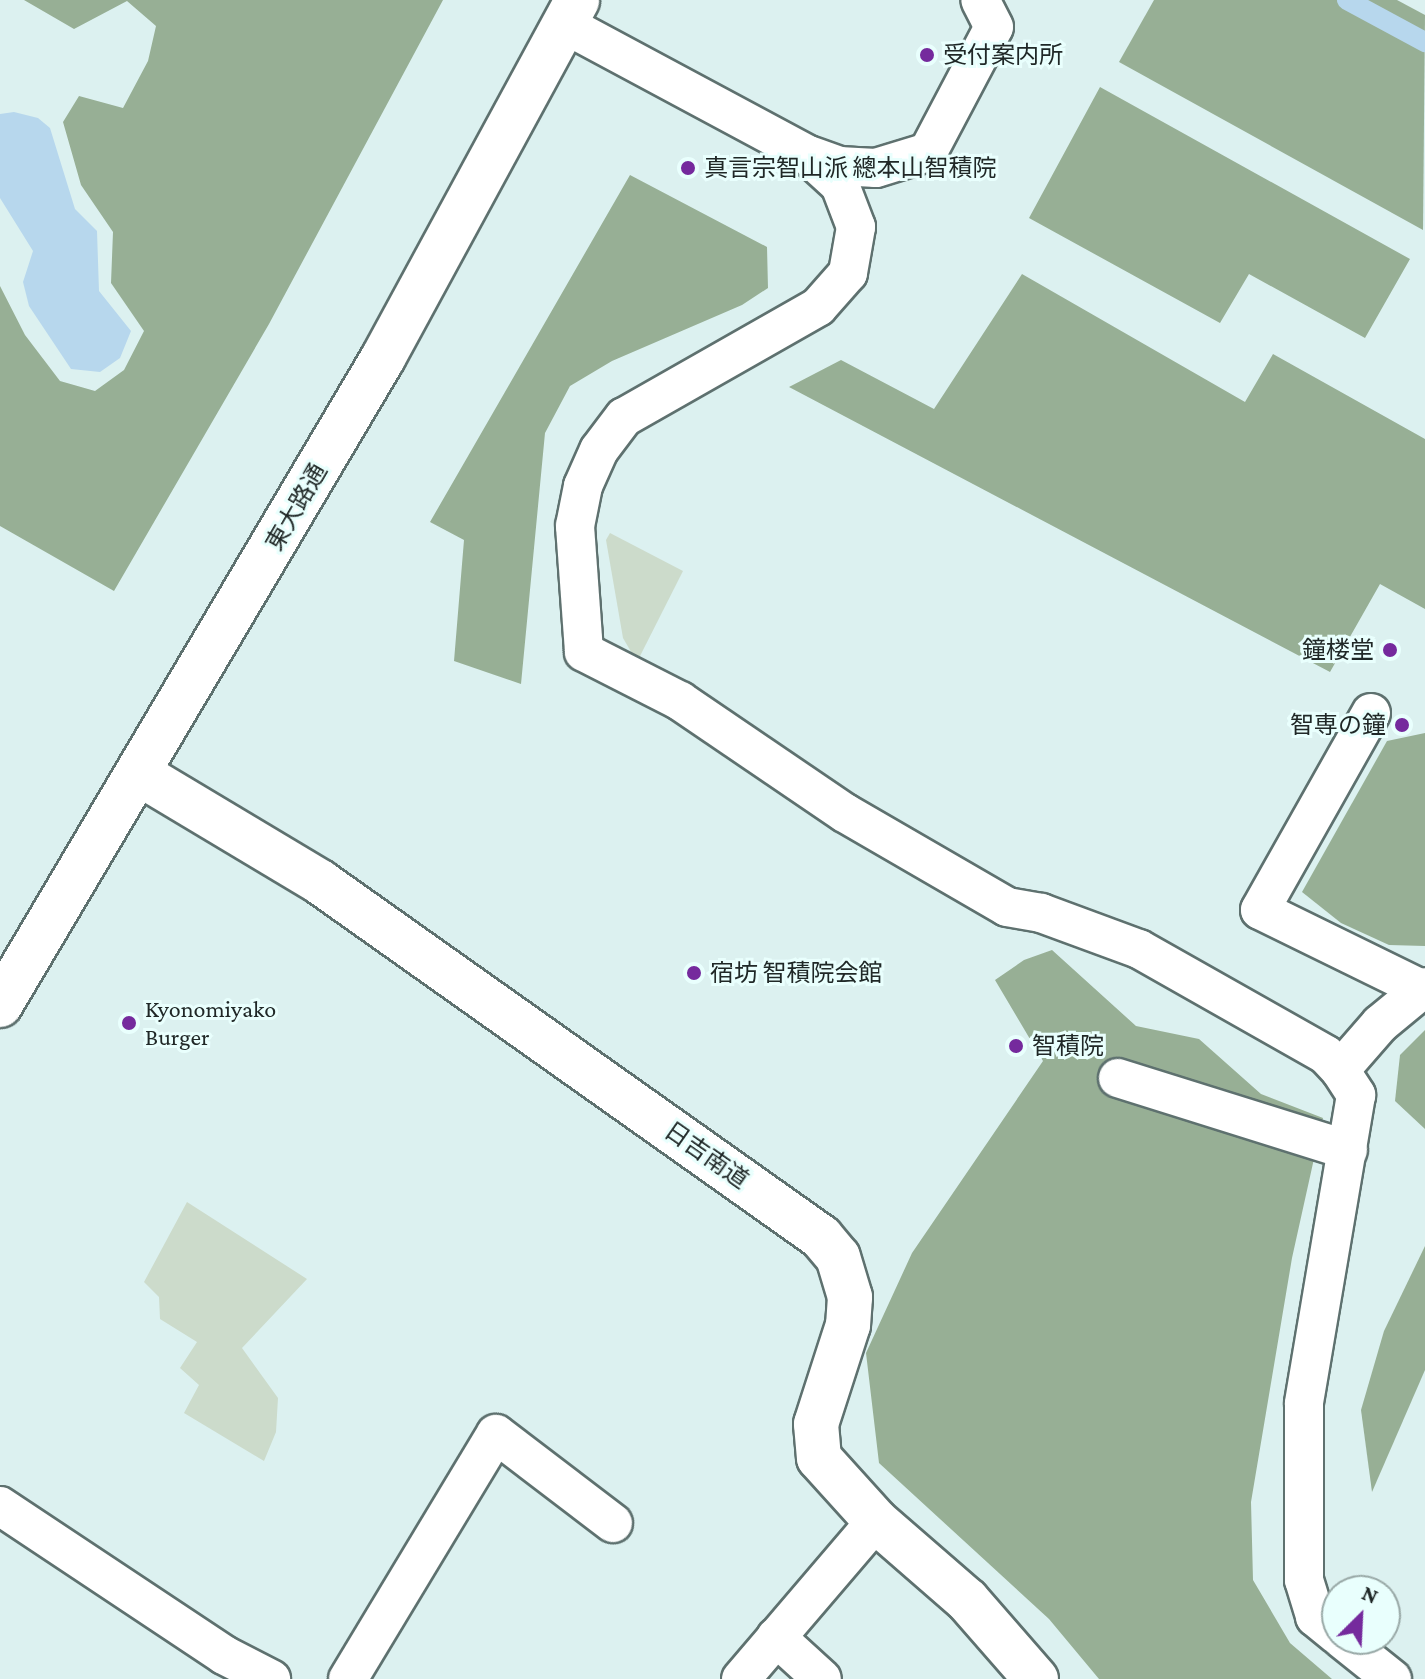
<!DOCTYPE html>
<html>
<head>
<meta charset="utf-8">
<style>
  body { margin:0 }
  #map { position:relative; width:1425px; height:1679px; overflow:hidden; background:#dcf1f0; font-family:"Crimson Pro","Noto Sans JP",serif }
  div>[style] { position:absolute }
  .green>* { inset:0; background:#ccdbcb }
  .forest>* { inset:0; background:#97af95 }
  .water>* { inset:0; background:#b7d7ed }
  .stream>* { height:20px; margin:-10px; padding:0 10px; transform-origin:10px; border-radius:10px; background:#b7d7ed }
  .roads { filter:drop-shadow(2px 0 #5e716f) drop-shadow(-2px 0 #5e716f) drop-shadow(0 2px #5e716f) drop-shadow(0 -2px #5e716f) }
  .service>* { height:38px; margin:-19px; padding:0 19px; transform-origin:19px; border-radius:19px; background:#fff }
  .tertiary>* { height:44px; margin:-22px; padding:0 22px; transform-origin:22px; border-radius:22px; background:#fff }
  .secondary>* { height:44px; margin:-22px; padding:0 22px; transform-origin:22px; border-radius:22px; background:#fff }
  .dots>* { width:22px; height:22px; translate:-50% -50%; box-sizing:border-box; border:4px solid #e9fffd; border-radius:50% }
  span { translate:-50% -50%; white-space:nowrap; text-align:center; line-height:1.15; -webkit-text-stroke:6px #e9fffd; paint-order:stroke }
  .poi-label { font-size:24px; color:#202827 }
  .left { translate:0 -50%; text-align:left }
  .right { translate:-100% -50%; text-align:right }
  .street-label { font-size:24px; color:#202827 }
  .north { position:absolute; left:1321px; top:1575px; width:80px; height:80px; box-sizing:border-box; background:#e9fffd; border:2px solid #99a9a7; border-radius:50%; rotate:24deg; font-size:22px; font-weight:700; line-height:32px; text-align:center; color:#202827 }
  .north::after { content:''; display:block; margin:auto; width:28px; height:36px; background:#752a9d; clip-path:polygon(50% 0,100% 100%,50% 72%,0 100%) }
</style>
</head>
<body>
<div id="map">
  <div class="green">
    <div style="clip-path:polygon(610px 533px,683px 571px,637px 662px,623px 638px,606px 540px)"></div>
    <div style="clip-path:polygon(187px 1202px,307px 1279px,242px 1348px,278px 1398px,276px 1432px,264px 1461px,184px 1413px,199px 1385px,180px 1368px,197px 1342px,160px 1319px,159px 1297px,144px 1282px)"></div>
  </div>
  <div class="forest">
    <div style="clip-path:polygon(24px 0,443px 0,269px 324px,114px 591px,0 526px,0 286px,25px 335px,60px 381px,95px 391px,124px 370px,144px 331px,111px 283px,113px 232px,81px 185px,63px 122px,79px 96px,123px 108px,148px 61px,156px 26px,127px 1px,74px 29px)"></div>
    <div style="clip-path:polygon(1154px 0,1397px 0,1425px 15px,1423px 230px,1119px 62px)"></div>
    <div style="clip-path:polygon(1100px 87px,1410px 259px,1365px 338px,1249px 274px,1220px 323px,1029px 218px)"></div>
    <div style="clip-path:polygon(630px 175px,767px 247px,768px 288px,742px 305px,612px 361px,570px 386px,545px 433px,521px 684px,454px 661px,464px 540px,430px 522px)"></div>
    <div style="clip-path:polygon(1022px 274px,1245px 402px,1273px 354px,1425px 439px,1425px 609px,1380px 584px,1330px 672px,789px 387px,841px 360px,934px 409px)"></div>
    <div style="clip-path:polygon(1425px 733px,1425px 946px,1389px 945px,1341px 923px,1302px 892px,1387px 741px)"></div>
    <div style="clip-path:polygon(1052px 950px,1136px 1026px,1199px 1039px,1261px 1094px,1323px 1118px,1292px 1258px,1251px 1502px,1253px 1580px,1290px 1643px,1332px 1679px,1099px 1679px,1049px 1619px,879px 1463px,866px 1353px,912px 1253px,1043px 1061px,995px 980px,1024px 960px)"></div>
    <div style="clip-path:polygon(1425px 1030px,1425px 1129px,1395px 1101px,1400px 1055px)"></div>
    <div style="clip-path:polygon(1425px 1246px,1425px 1370px,1372px 1492px,1361px 1410px,1384px 1331px)"></div>
  </div>
  <div class="water">
    <div style="clip-path:polygon(14px 112px,38px 118px,50px 128px,75px 209px,97px 231px,99px 291px,131px 331px,120px 358px,100px 372px,71px 369px,29px 306px,23px 282px,33px 251px,0 198px,0 114px)"></div>
  </div>
  <div class="stream">
    <div style="left:1347px;top:0;width:89px;rotate:28.3deg"></div>
  </div>
  <div class="roads">
    <div class="service">
      <div style="left:564px;top:24px;width:275px;rotate:28.2deg"></div>
      <div style="left:806px;top:154px;width:46px;rotate:42.4deg"></div>
      <div style="left:840px;top:185px;width:45px;rotate:69.1deg"></div>
      <div style="left:856px;top:227px;width:47px;rotate:99.9deg"></div>
      <div style="left:848px;top:273px;width:45px;rotate:131.4deg"></div>
      <div style="left:818px;top:307px;width:223px;rotate:150.4deg"></div>
      <div style="left:624px;top:417px;width:41px;rotate:127.1deg"></div>
      <div style="left:599px;top:450px;width:39px;rotate:114deg"></div>
      <div style="left:583px;top:486px;width:41px;rotate:101.3deg"></div>
      <div style="left:575px;top:526px;width:126px;rotate:85.9deg"></div>
      <div style="left:584px;top:652px;width:108px;rotate:27deg"></div>
      <div style="left:680px;top:701px;width:199px;rotate:34.2deg"></div>
      <div style="left:845px;top:813px;width:187px;rotate:30.1deg"></div>
      <div style="left:1007px;top:907px;width:35px;rotate:10deg"></div>
      <div style="left:1041px;top:913px;width:104px;rotate:20.2deg"></div>
      <div style="left:1139px;top:949px;width:215px;rotate:29.5deg"></div>
      <div style="left:1326px;top:1055px;width:21px;rotate:47deg"></div>
      <div style="left:1340px;top:1070px;width:30px;rotate:57deg"></div>
      <div style="left:1356px;top:1095px;width:313px;rotate:99.6deg"></div>
      <div style="left:1304px;top:1404px;width:176px;rotate:90deg"></div>
      <div style="left:1304px;top:1580px;width:39px;rotate:73deg"></div>
      <div style="left:1315px;top:1617px;width:28px;rotate:39deg"></div>
      <div style="left:812px;top:156px;width:29px;rotate:20deg"></div>
      <div style="left:839px;top:166px;width:37px;rotate:3deg"></div>
      <div style="left:876px;top:168px;width:54px;rotate:-17.1deg"></div>
      <div style="left:928px;top:152px;width:141px;rotate:-62.2deg"></div>
      <div style="left:994px;top:27px;width:30px;rotate:-117deg"></div>
      <div style="left:1371px;top:713px;width:226px;rotate:119.4deg"></div>
      <div style="left:1260px;top:910px;width:179px;rotate:26.1deg"></div>
      <div style="left:1340px;top:1070px;width:61px;rotate:-49deg"></div>
      <div style="left:1380px;top:1024px;width:58px;rotate:-39.4deg"></div>
      <div style="left:1118px;top:1078px;width:241px;rotate:17.4deg"></div>
      <div style="left:0;top:1506px;width:269px;rotate:33.6deg"></div>
      <div style="left:224px;top:1655px;width:53px;rotate:27.1deg"></div>
      <div style="left:776px;top:1637px;width:62px;rotate:42.4deg"></div>
      <div style="left:1342px;top:1639px;width:64px;rotate:38.7deg"></div>
      <div style="left:348px;top:1679px;width:286px;rotate:-58.9deg"></div>
      <div style="left:496px;top:1434px;width:147px;rotate:37.3deg"></div>
      <div style="left:741px;top:1679px;width:208px;rotate:-49.5deg"></div>
    </div>
    <div class="tertiary">
      <div style="left:138px;top:773px;width:212px;rotate:30.9deg"></div>
      <div style="left:320px;top:882px;width:614px;rotate:35.32deg"></div>
      <div style="left:821px;top:1237px;width:26px;rotate:50deg"></div>
      <div style="left:838px;top:1257px;width:42px;rotate:73.3deg"></div>
      <div style="left:850px;top:1297px;width:28px;rotate:94deg"></div>
      <div style="left:848px;top:1325px;width:104px;rotate:107.9deg"></div>
      <div style="left:816px;top:1424px;width:34px;rotate:85deg"></div>
      <div style="left:819px;top:1458px;width:85px;rotate:47.9deg"></div>
      <div style="left:876px;top:1521px;width:121px;rotate:41deg"></div>
      <div style="left:967px;top:1600px;width:105px;rotate:48.9deg"></div>
    </div>
    <div class="secondary">
      <div style="left:0;top:1005px;width:752px;rotate:-59.38deg"></div>
      <div style="left:383px;top:358px;width:407px;rotate:-61.5deg"></div>
    </div>
  </div>
  <div class="dots">
    <div style="left:927px;top:55px;background:#752a9d"></div>
    <div style="left:688px;top:168px;background:#752a9d"></div>
    <div style="left:1390px;top:650px;background:#752a9d"></div>
    <div style="left:1402px;top:725px;background:#752a9d"></div>
    <div style="left:694px;top:973px;background:#752a9d"></div>
    <div style="left:129px;top:1023px;background:#752a9d"></div>
    <div style="left:1016px;top:1046px;background:#752a9d"></div>
  </div>
  <div class="poi-label">
    <span class="left" style="left:943px;top:55px">受付案内所</span>
    <span class="left" style="left:704px;top:168px">真言宗智山派 總本山智積院</span>
    <span class="right" style="left:1374px;top:650px">鐘楼堂</span>
    <span class="right" style="left:1386px;top:725px">智専の鐘</span>
    <span class="left" style="left:710px;top:973px">宿坊 智積院会館</span>
    <span class="left" style="left:145px;top:1023px">Kyonomiyako<br>Burger</span>
    <span class="left" style="left:1032px;top:1046px">智積院</span>
  </div>
  <div class="street-label">
    <span style="left:296px;top:507px;rotate:-60deg">東大路通</span>
    <span style="left:707px;top:1155px;rotate:35deg">日吉南道</span>
  </div>
  <div class="north">N</div>
</div>
</body>
</html>
